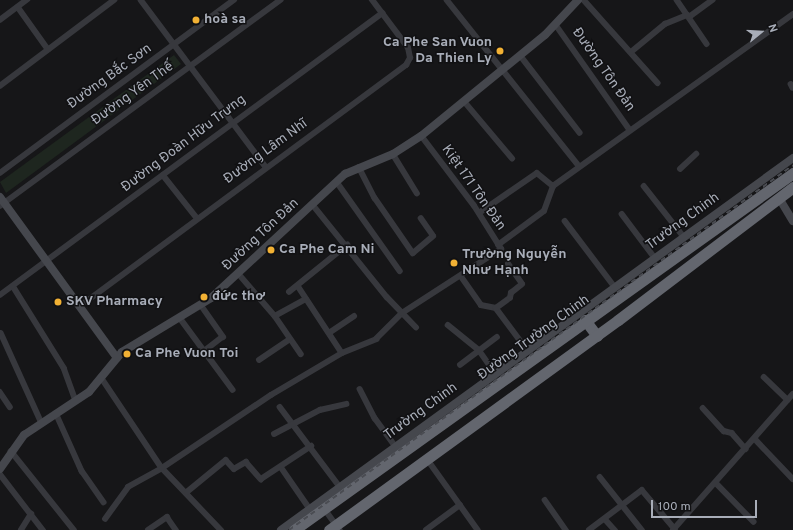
<!DOCTYPE html>
<html>
<head>
<meta charset="utf-8">
<style>
  body { margin:0 }
  #map { position:relative; width:793px; height:530px; overflow:hidden; background:#161618; font-family:Overpass,sans-serif }
  div>[style] { position:absolute }
  .green>* { inset:0; background:#1e261f }
  .street>* { height:5.5px; margin:-2.75px; padding:0 2.75px; transform-origin:2.75px; border-radius:2.75px; background:#37383d }
  .secondary>* { height:8px; margin:-4px; padding:0 4px; transform-origin:4px; border-radius:4px; background:#45474d }
  .highway>* { height:11px; margin:-5.5px; padding:0 5.5px; transform-origin:5.5px; border-radius:5.5px; background:#63666e }
  .rail>* { height:2px; margin-top:-1px; transform-origin:0; background:repeating-linear-gradient(90deg,#4a4c52 0 5px,transparent 0 9px) }
  .dots>* { width:11px; height:11px; translate:-50% -50%; box-sizing:border-box; border:2px solid #111113; border-radius:50% }
  span { translate:-50% -50%; white-space:nowrap; text-align:center; line-height:1.15; -webkit-text-stroke:3px #111113; paint-order:stroke }
  .poi-label { font-size:14px; color:#a8adb8; font-weight:700 }
  .left { translate:0 -50%; text-align:left }
  .right { translate:-100% -50%; text-align:right }
  .street-label { font-size:14px; color:#a8adb8 }
  .north { position:absolute; left:741px; top:12px; width:40px; height:40px; -webkit-text-stroke:3px #111113; paint-order:stroke; rotate:72deg; font-size:11px; font-weight:700; line-height:16px; text-align:center; color:#a8adb8 }
  .north::after { content:''; display:block; margin:auto; width:14px; height:18px; background:#a8adb8; clip-path:polygon(50% 0,100% 100%,50% 72%,0 100%) }
  .scale { position:absolute; left:651px; top:500px; width:106px; height:18px; box-sizing:border-box; border:2px solid #a8adb8; border-top:0; padding-left:5px; font-size:12px; line-height:14px; white-space:nowrap; color:#a8adb8; -webkit-text-stroke:3px #111113; paint-order:stroke }
</style>
</head>
<body>
<div id="map">
  <div class="green">
    <div style="clip-path:polygon(174px 55px,181px 64px,6px 193px,0 182px)"></div>
  </div>
  <div class="street">
    <div style="left:141px;top:0;width:209px;rotate:53.2deg"></div>
    <div style="left:447px;top:0;width:212px;rotate:51.5deg"></div>
    <div style="left:584px;top:0;width:111px;rotate:48.3deg"></div>
    <div style="left:677px;top:0;width:53px;rotate:55.7deg"></div>
    <div style="left:18px;top:7px;width:52px;rotate:54.5deg"></div>
    <div style="left:689px;top:17px;width:29px;rotate:-36deg"></div>
    <div style="left:0;top:20px;width:34px;rotate:-37deg"></div>
    <div style="left:556px;top:25px;width:128px;rotate:54.8deg"></div>
    <div style="left:631px;top:52px;width:44px;rotate:-39.5deg"></div>
    <div style="left:665px;top:24px;width:24px;rotate:-22deg"></div>
    <div style="left:520px;top:55px;width:98px;rotate:52.4deg"></div>
    <div style="left:791px;top:84px;width:4px;rotate:63deg"></div>
    <div style="left:0;top:86px;width:143px;rotate:-37deg"></div>
    <div style="left:464px;top:101px;width:75px;rotate:49.9deg"></div>
    <div style="left:393px;top:154px;width:46px;rotate:58.4deg"></div>
    <div style="left:359px;top:167px;width:35px;rotate:63deg"></div>
    <div style="left:375px;top:198px;width:67px;rotate:55.4deg"></div>
    <div style="left:413px;top:253px;width:26px;rotate:-40deg"></div>
    <div style="left:433px;top:236px;width:21px;rotate:-125deg"></div>
    <div style="left:680px;top:169px;width:22px;rotate:-43deg"></div>
    <div style="left:0;top:173px;width:291px;rotate:-36.5deg"></div>
    <div style="left:163px;top:175px;width:55px;rotate:51.7deg"></div>
    <div style="left:337px;top:182px;width:109px;rotate:54.7deg"></div>
    <div style="left:644px;top:186px;width:65px;rotate:51.9deg"></div>
    <div style="left:313px;top:205px;width:118px;rotate:51.2deg"></div>
    <div style="left:387px;top:297px;width:42px;rotate:46deg"></div>
    <div style="left:0;top:206px;width:348px;rotate:-36.3deg"></div>
    <div style="left:479px;top:213px;width:70px;rotate:-34.6deg"></div>
    <div style="left:537px;top:173px;width:21px;rotate:39deg"></div>
    <div style="left:553px;top:186px;width:295px;rotate:-35.6deg"></div>
    <div style="left:622px;top:214px;width:55px;rotate:53.1deg"></div>
    <div style="left:565px;top:221px;width:83px;rotate:52.9deg"></div>
    <div style="left:498px;top:245px;width:57px;rotate:-36.5deg"></div>
    <div style="left:544px;top:211px;width:27px;rotate:-70deg"></div>
    <div style="left:238px;top:273px;width:57px;rotate:49.3deg"></div>
    <div style="left:275px;top:316px;width:46px;rotate:55.6deg"></div>
    <div style="left:461px;top:276px;width:35px;rotate:55deg"></div>
    <div style="left:481px;top:305px;width:15px;rotate:11deg"></div>
    <div style="left:496px;top:308px;width:54px;rotate:53.3deg"></div>
    <div style="left:13px;top:286px;width:97px;rotate:58.1deg"></div>
    <div style="left:64px;top:368px;width:35px;rotate:70deg"></div>
    <div style="left:298px;top:286px;width:80px;rotate:56.7deg"></div>
    <div style="left:289px;top:292px;width:75px;rotate:-39deg"></div>
    <div style="left:0;top:295px;width:475px;rotate:-36.4deg"></div>
    <div style="left:201px;top:305px;width:39px;rotate:55deg"></div>
    <div style="left:223px;top:337px;width:24px;rotate:142deg"></div>
    <div style="left:79px;top:307px;width:407px;rotate:-36.5deg"></div>
    <div style="left:406px;top:65px;width:8px;rotate:-60deg"></div>
    <div style="left:410px;top:58px;width:10px;rotate:-101deg"></div>
    <div style="left:408px;top:48px;width:60px;rotate:-126.9deg"></div>
    <div style="left:496px;top:308px;width:17px;rotate:-36deg"></div>
    <div style="left:510px;top:298px;width:5px;rotate:-79deg"></div>
    <div style="left:511px;top:293px;width:14px;rotate:-39deg"></div>
    <div style="left:522px;top:284px;width:24px;rotate:-125deg"></div>
    <div style="left:275px;top:316px;width:35px;rotate:-29deg"></div>
    <div style="left:180px;top:318px;width:89px;rotate:53.6deg"></div>
    <div style="left:448px;top:325px;width:40px;rotate:39deg"></div>
    <div style="left:479px;top:350px;width:29px;rotate:55deg"></div>
    <div style="left:1px;top:333px;width:97px;rotate:65.6deg"></div>
    <div style="left:329px;top:333px;width:30px;rotate:-34deg"></div>
    <div style="left:259px;top:360px;width:37px;rotate:-34deg"></div>
    <div style="left:460px;top:365px;width:46px;rotate:-37.1deg"></div>
    <div style="left:101px;top:377px;width:110px;rotate:56.2deg"></div>
    <div style="left:162px;top:468px;width:86px;rotate:46.4deg"></div>
    <div style="left:764px;top:377px;width:33px;rotate:44deg"></div>
    <div style="left:360px;top:389px;width:33px;rotate:63deg"></div>
    <div style="left:375px;top:418px;width:36px;rotate:54deg"></div>
    <div style="left:0;top:392px;width:18px;rotate:56deg"></div>
    <div style="left:280px;top:407px;width:100px;rotate:53.1deg"></div>
    <div style="left:703px;top:408px;width:31px;rotate:48deg"></div>
    <div style="left:724px;top:431px;width:8px;rotate:14deg"></div>
    <div style="left:732px;top:433px;width:21px;rotate:49deg"></div>
    <div style="left:56px;top:413px;width:64px;rotate:65.9deg"></div>
    <div style="left:82px;top:471px;width:38px;rotate:55deg"></div>
    <div style="left:274px;top:434px;width:52px;rotate:-27.6deg"></div>
    <div style="left:320px;top:410px;width:27px;rotate:-13deg"></div>
    <div style="left:755px;top:439px;width:55px;rotate:46.5deg"></div>
    <div style="left:11px;top:451px;width:101px;rotate:51.4deg"></div>
    <div style="left:428px;top:460px;width:86px;rotate:54.5deg"></div>
    <div style="left:281px;top:467px;width:51px;rotate:55.4deg"></div>
    <div style="left:0;top:474px;width:71px;rotate:52.5deg"></div>
    <div style="left:600px;top:477px;width:68px;rotate:51.6deg"></div>
    <div style="left:716px;top:483px;width:54px;rotate:45.7deg"></div>
    <div style="left:187px;top:492px;width:50px;rotate:-39.4deg"></div>
    <div style="left:226px;top:460px;width:12px;rotate:48deg"></div>
    <div style="left:234px;top:469px;width:14px;rotate:-30deg"></div>
    <div style="left:246px;top:462px;width:23px;rotate:49deg"></div>
    <div style="left:261px;top:479px;width:60px;rotate:-33.4deg"></div>
    <div style="left:545px;top:500px;width:37px;rotate:55deg"></div>
    <div style="left:324px;top:508px;width:27px;rotate:54deg"></div>
    <div style="left:105px;top:519px;width:39px;rotate:-54deg"></div>
    <div style="left:128px;top:487px;width:39px;rotate:-29deg"></div>
    <div style="left:162px;top:468px;width:131px;rotate:-33.8deg"></div>
    <div style="left:271px;top:395px;width:82px;rotate:-30.6deg"></div>
    <div style="left:342px;top:353px;width:37px;rotate:-22deg"></div>
    <div style="left:376px;top:339px;width:37px;rotate:-45deg"></div>
    <div style="left:402px;top:313px;width:118px;rotate:-32.9deg"></div>
    <div style="left:501px;top:249px;width:51px;rotate:-122.1deg"></div>
    <div style="left:474px;top:206px;width:88px;rotate:-127.1deg"></div>
    <div style="left:605px;top:519px;width:15px;rotate:48deg"></div>
    <div style="left:21px;top:530px;width:19px;rotate:-58deg"></div>
    <div style="left:148px;top:530px;width:23px;rotate:-34deg"></div>
    <div style="left:167px;top:517px;width:16px;rotate:55deg"></div>
    <div style="left:426px;top:530px;width:42px;rotate:-36.3deg"></div>
    <div style="left:589px;top:530px;width:66px;rotate:-37deg"></div>
    <div style="left:642px;top:490px;width:51px;rotate:49.8deg"></div>
    <div style="left:673px;top:530px;width:181px;rotate:-48.6deg"></div>
  </div>
  <div class="secondary">
    <div style="left:0;top:197px;width:199px;rotate:54deg"></div>
    <div style="left:779px;top:198px;width:27px;rotate:59deg"></div>
    <div style="left:0;top:469px;width:42px;rotate:-54.8deg"></div>
    <div style="left:24px;top:435px;width:78px;rotate:-33.5deg"></div>
    <div style="left:89px;top:392px;width:52px;rotate:-50.5deg"></div>
    <div style="left:122px;top:352px;width:104px;rotate:-31.2deg"></div>
    <div style="left:211px;top:298px;width:183px;rotate:-42.8deg"></div>
    <div style="left:345px;top:174px;width:52px;rotate:-22.6deg"></div>
    <div style="left:393px;top:154px;width:33px;rotate:-33deg"></div>
    <div style="left:421px;top:136px;width:160px;rotate:-39.2deg"></div>
    <div style="left:545px;top:35px;width:48px;rotate:-46.7deg"></div>
    <div style="left:281px;top:530px;width:633px;rotate:-36deg"></div>
  </div>
  <div class="highway">
    <div style="left:585px;top:320px;width:20px;rotate:53deg"></div>
    <div style="left:294px;top:530px;width:614px;rotate:-35.58deg"></div>
    <div style="left:329px;top:530px;width:357px;rotate:-36deg"></div>
    <div style="left:618px;top:320px;width:220px;rotate:-37.2deg"></div>
  </div>
  <div class="rail">
    <div style="left:289px;top:530px;width:622px;rotate:-35.91deg"></div>
  </div>
  <div class="dots">
    <div style="left:196px;top:20px;background:#f2b134"></div>
    <div style="left:500px;top:51px;background:#f2b134"></div>
    <div style="left:271px;top:250px;background:#f2b134"></div>
    <div style="left:454px;top:263px;background:#f2b134"></div>
    <div style="left:204px;top:297px;background:#f2b134"></div>
    <div style="left:58px;top:302px;background:#f2b134"></div>
    <div style="left:127px;top:354px;background:#f2b134"></div>
  </div>
  <div class="poi-label">
    <span class="left" style="left:204px;top:20px">hoà sa</span>
    <span class="right" style="left:492px;top:51px">Ca Phe San Vuon<br>Da Thien Ly</span>
    <span class="left" style="left:279px;top:250px">Ca Phe Cam Ni</span>
    <span class="left" style="left:462px;top:263px">Trường Nguyễn<br>Như Hạnh</span>
    <span class="left" style="left:212px;top:297px">đức thơ</span>
    <span class="left" style="left:66px;top:302px">SKV Pharmacy</span>
    <span class="left" style="left:135px;top:354px">Ca Phe Vuon Toi</span>
  </div>
  <div class="street-label">
    <span style="left:603px;top:70px;rotate:55deg">Đường Tôn Đản</span>
    <span style="left:110px;top:77px;rotate:-36deg">Đường Bắc Sơn</span>
    <span style="left:133px;top:94px;rotate:-36deg">Đường Yên Thế</span>
    <span style="left:184px;top:144px;rotate:-37deg">Đường Đoàn Hữu Trưng</span>
    <span style="left:266px;top:152px;rotate:-36deg">Đường Lâm Nhĩ</span>
    <span style="left:473px;top:188px;rotate:55deg">Kiệt 171 Tôn Đản</span>
    <span style="left:683px;top:222px;rotate:-36deg">Trường Chinh</span>
    <span style="left:261px;top:235px;rotate:-43deg">Đường Tôn Đản</span>
    <span style="left:534px;top:338px;rotate:-36deg">Đường Trường Chinh</span>
    <span style="left:421px;top:412px;rotate:-36deg">Trường Chinh</span>
  </div>
  <div class="north">N</div>
  <div class="scale">100 m</div>
</div>
</body>
</html>
